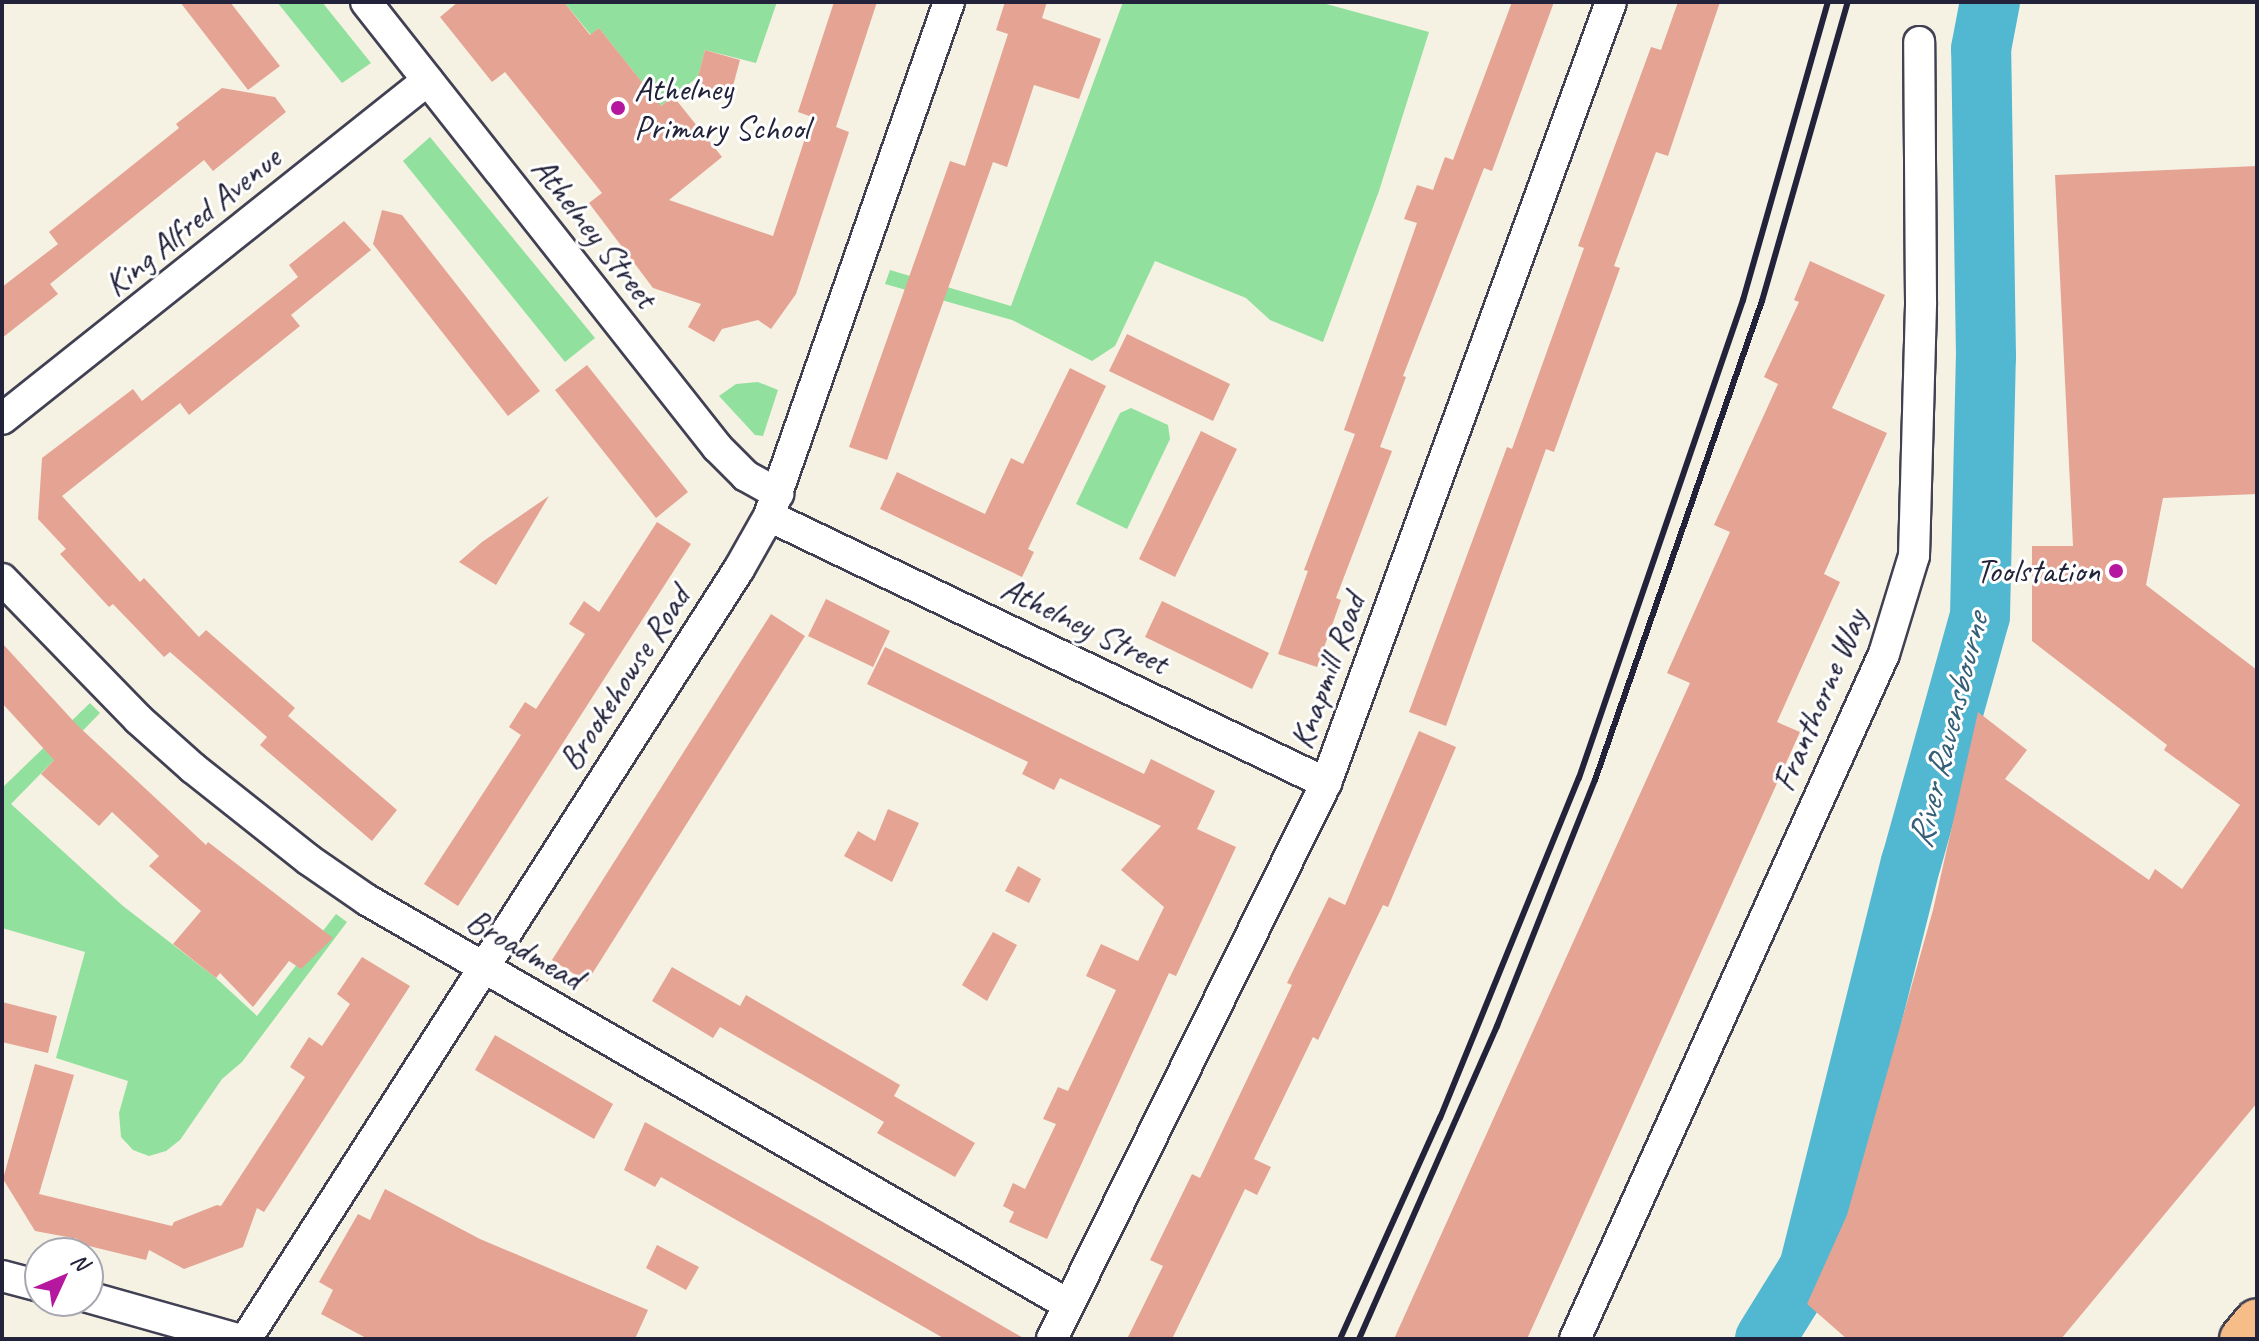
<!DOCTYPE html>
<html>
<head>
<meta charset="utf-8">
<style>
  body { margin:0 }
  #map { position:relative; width:2259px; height:1341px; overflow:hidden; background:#f5f2e3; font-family:Caveat,sans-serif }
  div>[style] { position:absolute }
  .green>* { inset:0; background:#92e09e }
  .river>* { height:60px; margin:-30px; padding:0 30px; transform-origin:30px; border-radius:30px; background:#52b7d1 }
  .building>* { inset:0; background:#e5a393 }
  .roads { filter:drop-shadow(2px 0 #424154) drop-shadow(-2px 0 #424154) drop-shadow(0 2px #424154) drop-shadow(0 -2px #424154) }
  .minor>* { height:30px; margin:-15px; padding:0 15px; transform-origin:15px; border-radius:15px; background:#fff }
  .primary>* { height:44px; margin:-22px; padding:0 22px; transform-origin:22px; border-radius:22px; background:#f7bd88 }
  .rail>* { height:6px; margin:-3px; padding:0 3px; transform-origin:3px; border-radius:3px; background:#22223b }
  .dots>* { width:22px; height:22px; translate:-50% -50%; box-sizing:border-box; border:4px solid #fff; border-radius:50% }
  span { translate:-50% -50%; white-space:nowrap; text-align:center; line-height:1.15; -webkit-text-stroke:6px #fff; paint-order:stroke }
  .poi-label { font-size:34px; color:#22223b }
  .left { translate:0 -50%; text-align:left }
  .right { translate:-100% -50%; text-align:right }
  .street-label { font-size:34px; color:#22223b }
  .water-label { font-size:36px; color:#355e77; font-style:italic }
  .frame { position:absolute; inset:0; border:4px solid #22223b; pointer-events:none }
  .north { position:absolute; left:24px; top:1237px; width:80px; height:80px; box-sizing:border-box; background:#fff; border:2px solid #a7a7b1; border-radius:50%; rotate:46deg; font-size:22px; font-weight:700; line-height:32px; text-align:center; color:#22223b }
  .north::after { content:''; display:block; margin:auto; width:28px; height:36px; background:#b5179e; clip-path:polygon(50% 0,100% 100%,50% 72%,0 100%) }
</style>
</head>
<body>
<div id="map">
  <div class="green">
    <div style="clip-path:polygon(277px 2px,322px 2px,371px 63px,342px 83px)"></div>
    <div style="clip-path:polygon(564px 2px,777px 2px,756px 63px,705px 50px,698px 77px,649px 115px,641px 81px,599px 28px,591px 35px)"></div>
    <div style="clip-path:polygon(1123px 2px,1319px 2px,1429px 32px,1379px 191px,1323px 342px,1270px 320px,1246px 298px,1155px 261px,1115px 346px,1092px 361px,1012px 320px,885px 284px,890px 270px,1011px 306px)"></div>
    <div style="clip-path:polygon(430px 137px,595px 338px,565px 362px,403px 161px)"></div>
    <div style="clip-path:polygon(758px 382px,778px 390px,763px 436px,755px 435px,719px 396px,736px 384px)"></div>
    <div style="clip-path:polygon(1131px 408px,1168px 425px,1170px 439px,1127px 529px,1076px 504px,1120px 413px)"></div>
    <div style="clip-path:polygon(90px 703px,100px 713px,11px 804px,123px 906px,216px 978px,257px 1016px,336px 914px,347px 922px,242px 1062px,222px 1079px,180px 1140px,166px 1151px,149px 1156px,133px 1150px,121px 1137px,119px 1113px,128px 1081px,56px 1058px,85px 952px,2px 928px,2px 788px)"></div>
  </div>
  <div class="river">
    <div style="left:1765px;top:1339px;width:84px;rotate:-58.2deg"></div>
    <div style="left:1809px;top:1268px;width:418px;rotate:-75.9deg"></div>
    <div style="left:1911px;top:863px;width:256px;rotate:-74.4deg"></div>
    <div style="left:1980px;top:616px;width:259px;rotate:-88.7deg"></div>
    <div style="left:1986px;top:357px;width:308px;rotate:-90.9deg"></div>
    <div style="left:1981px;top:49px;width:48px;rotate:-79.2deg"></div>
  </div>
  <div class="building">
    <div style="clip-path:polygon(180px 2px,230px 2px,280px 66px,248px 90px)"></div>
    <div style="clip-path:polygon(458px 2px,564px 2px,590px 35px,599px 28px,661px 106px,673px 96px,722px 157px,669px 200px,773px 236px,812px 117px,798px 112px,834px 2px,877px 2px,836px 127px,849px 132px,796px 294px,771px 329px,758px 320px,722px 329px,714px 342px,688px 327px,701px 304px,653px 288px,589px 203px,602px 193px,505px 72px,492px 82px,440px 17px)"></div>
    <div style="clip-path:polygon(1005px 2px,1047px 2px,1042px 18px,1101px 39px,1079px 99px,1034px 85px,1007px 167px,993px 162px,887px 460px,849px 447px,950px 161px,965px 166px,1008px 34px,996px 30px)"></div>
    <div style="clip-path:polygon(1512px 2px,1554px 2px,1492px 171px,1484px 168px,1403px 376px,1406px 377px,1380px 447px,1392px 451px,1336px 598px,1341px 600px,1317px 667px,1278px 654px,1308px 571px,1304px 570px,1355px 434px,1344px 430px,1417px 223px,1404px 219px,1417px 185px,1433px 190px,1445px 157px,1453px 160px)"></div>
    <div style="clip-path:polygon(1678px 2px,1720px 2px,1668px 156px,1656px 152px,1614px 266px,1620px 268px,1554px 452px,1546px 449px,1446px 726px,1409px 712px,1507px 447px,1512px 449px,1584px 248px,1578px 246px,1651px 47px,1661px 50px)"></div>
    <div style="clip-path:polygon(705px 50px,740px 60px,730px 97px,695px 88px)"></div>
    <div style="clip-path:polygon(222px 88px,275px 97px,286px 112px,213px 171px,204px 160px,158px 197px,50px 284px,58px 294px,2px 338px,2px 287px,58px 244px,49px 232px,179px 128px,176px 124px)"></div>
    <div style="clip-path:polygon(2257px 166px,2257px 494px,2163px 498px,2146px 585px,2257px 670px,2257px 1103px,2061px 1339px,1847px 1339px,1807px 1304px,1847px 1215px,1933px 910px,1978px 712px,2027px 750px,2005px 779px,2149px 880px,2155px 869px,2182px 889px,2240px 805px,2164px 750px,2167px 745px,2032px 641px,2032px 546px,2073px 546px,2055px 175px)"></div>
    <div style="clip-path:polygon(382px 210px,402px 215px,540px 391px,508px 416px,373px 244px)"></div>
    <div style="clip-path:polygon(344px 221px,371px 250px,291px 315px,300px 326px,189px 415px,180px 403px,62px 496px,140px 582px,144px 578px,199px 637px,206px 630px,295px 708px,288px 716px,397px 810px,372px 841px,260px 745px,267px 737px,170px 652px,164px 657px,113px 604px,109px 607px,60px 554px,66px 549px,38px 519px,42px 458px,133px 389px,142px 401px,298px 277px,289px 265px)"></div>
    <div style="clip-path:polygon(1810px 261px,1885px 295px,1832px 408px,1887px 433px,1824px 574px,1840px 582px,1777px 722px,1800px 732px,1527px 1339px,1394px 1339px,1690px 683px,1667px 673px,1730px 532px,1714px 525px,1778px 384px,1764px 377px,1799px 302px,1794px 300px)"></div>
    <div style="clip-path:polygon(1127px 334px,1230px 384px,1213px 421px,1109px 371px)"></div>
    <div style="clip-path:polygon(587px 365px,688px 492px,656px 518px,555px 390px)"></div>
    <div style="clip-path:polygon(1070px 368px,1106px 386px,1028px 549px,1034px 552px,1022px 577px,880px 509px,897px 472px,985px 514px,1011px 458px,1023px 464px)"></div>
    <div style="clip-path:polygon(1201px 431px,1237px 449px,1175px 577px,1139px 559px)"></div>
    <div style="clip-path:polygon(549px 496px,496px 585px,459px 562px,482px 542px)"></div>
    <div style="clip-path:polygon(657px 522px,691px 544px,458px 906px,424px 884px,521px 735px,509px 727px,525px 702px,536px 709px,585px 634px,569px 624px,584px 601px,599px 612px)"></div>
    <div style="clip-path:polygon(826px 599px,890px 631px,873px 667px,808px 636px)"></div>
    <div style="clip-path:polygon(1162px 601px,1269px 653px,1252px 689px,1145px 637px)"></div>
    <div style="clip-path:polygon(771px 614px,805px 636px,587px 982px,552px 960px)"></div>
    <div style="clip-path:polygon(2px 643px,77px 725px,206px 845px,208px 842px,333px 938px,301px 969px,289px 961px,253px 1007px,220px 973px,216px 978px,173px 944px,201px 911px,149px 866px,159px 856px,112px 812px,99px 826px,41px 774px,54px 760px,2px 703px)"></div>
    <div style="clip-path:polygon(885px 647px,1144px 774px,1151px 759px,1215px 791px,1197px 829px,1236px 847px,1176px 976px,1169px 973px,1047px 1239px,1009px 1222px,1014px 1212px,1003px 1206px,1013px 1183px,1025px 1189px,1056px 1124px,1043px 1119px,1058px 1087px,1068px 1091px,1116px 990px,1086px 976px,1101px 944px,1138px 961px,1164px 907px,1121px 870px,1161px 826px,1060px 778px,1054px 790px,1022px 774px,1028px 762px,867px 684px)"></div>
    <div style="clip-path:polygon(1419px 731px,1456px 747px,1388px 907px,1383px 905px,1318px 1040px,1313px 1037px,1254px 1159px,1271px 1167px,1257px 1195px,1245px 1189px,1172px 1339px,1127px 1339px,1163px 1266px,1150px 1260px,1192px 1174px,1200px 1178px,1292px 985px,1287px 983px,1329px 897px,1345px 905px)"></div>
    <div style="clip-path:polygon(888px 809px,919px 823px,892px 882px,844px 856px,858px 831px,875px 841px)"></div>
    <div style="clip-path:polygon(1018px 866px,1041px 879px,1029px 903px,1005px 891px)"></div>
    <div style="clip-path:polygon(993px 932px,1017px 945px,987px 1001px,962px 985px)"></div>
    <div style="clip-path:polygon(362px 957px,410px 986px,264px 1212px,257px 1208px,243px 1247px,184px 1269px,149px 1250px,146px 1260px,77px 1243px,78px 1239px,35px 1231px,3px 1179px,35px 1064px,74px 1075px,39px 1194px,172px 1226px,174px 1222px,217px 1205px,221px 1206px,305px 1077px,290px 1067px,309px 1037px,322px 1046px,350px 1004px,337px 994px)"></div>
    <div style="clip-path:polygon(672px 967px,740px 1006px,746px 995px,900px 1085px,894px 1096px,975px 1143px,955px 1177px,877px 1133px,884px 1122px,819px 1084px,720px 1027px,713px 1038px,652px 1001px)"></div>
    <div style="clip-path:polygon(2px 1002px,57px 1016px,48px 1053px,2px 1042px)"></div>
    <div style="clip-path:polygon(495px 1035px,613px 1104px,594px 1139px,475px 1070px)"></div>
    <div style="clip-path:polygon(645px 1122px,821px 1221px,1025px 1339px,945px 1339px,661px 1177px,655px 1187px,624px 1170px)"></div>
    <div style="clip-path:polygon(385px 1189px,480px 1239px,648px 1310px,635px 1339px,368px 1339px,321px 1314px,333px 1290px,319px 1282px,358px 1214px,370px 1220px)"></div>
    <div style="clip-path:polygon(657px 1245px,699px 1267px,686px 1290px,646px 1268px)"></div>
  </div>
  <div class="roads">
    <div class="minor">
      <div style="left:366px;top:2px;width:567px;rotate:51.73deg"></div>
      <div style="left:717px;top:447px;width:41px;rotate:45deg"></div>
      <div style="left:746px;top:476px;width:37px;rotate:29deg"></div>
      <div style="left:2px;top:419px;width:544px;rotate:-38.51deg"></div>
      <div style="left:769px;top:516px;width:618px;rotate:25.61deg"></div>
      <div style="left:2px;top:579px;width:195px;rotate:45.8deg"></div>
      <div style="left:138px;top:719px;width:74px;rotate:41.7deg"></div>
      <div style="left:193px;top:768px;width:148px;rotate:38.4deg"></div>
      <div style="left:309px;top:860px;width:70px;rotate:34.6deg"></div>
      <div style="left:367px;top:900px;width:810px;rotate:29.98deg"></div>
      <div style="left:2px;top:1276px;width:39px;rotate:15deg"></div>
      <div style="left:88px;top:1297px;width:155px;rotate:15.7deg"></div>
      <div style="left:246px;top:1339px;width:914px;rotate:-57.37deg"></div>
      <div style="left:739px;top:569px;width:61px;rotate:-60.5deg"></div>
      <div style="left:769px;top:516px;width:545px;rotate:-70.7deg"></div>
      <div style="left:1052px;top:1339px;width:620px;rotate:-63.77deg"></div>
      <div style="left:1326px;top:783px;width:831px;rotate:-69.95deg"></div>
      <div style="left:1575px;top:1339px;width:751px;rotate:-65.72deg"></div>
      <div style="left:1884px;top:654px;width:102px;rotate:-73deg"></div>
      <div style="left:1914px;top:556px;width:254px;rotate:-88.4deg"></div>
      <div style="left:1921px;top:302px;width:260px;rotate:-90.4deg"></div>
    </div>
    <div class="primary">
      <div style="left:2242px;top:1339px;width:23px;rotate:-50deg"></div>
    </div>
  </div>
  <div class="rail">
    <div style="left:1340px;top:1339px;width:243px;rotate:-65.7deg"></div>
    <div style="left:1440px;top:1118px;width:367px;rotate:-67.8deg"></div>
    <div style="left:1579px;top:778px;width:505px;rotate:-71.06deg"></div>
    <div style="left:1743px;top:300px;width:310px;rotate:-74.1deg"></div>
    <div style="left:1359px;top:1339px;width:342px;rotate:-66.2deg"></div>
    <div style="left:1497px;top:1026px;width:265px;rotate:-68.3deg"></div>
    <div style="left:1595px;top:780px;width:507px;rotate:-70.78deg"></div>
    <div style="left:1762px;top:301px;width:311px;rotate:-74deg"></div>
  </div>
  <div class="dots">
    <div style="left:618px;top:108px;background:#b5179e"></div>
    <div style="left:2116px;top:571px;background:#b5179e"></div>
  </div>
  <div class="poi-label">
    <span class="left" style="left:634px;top:108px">Athelney<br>Primary School</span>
    <span class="right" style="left:2100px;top:571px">Toolstation</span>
  </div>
  <div class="street-label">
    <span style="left:192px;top:221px;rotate:-39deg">King Alfred Avenue</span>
    <span style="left:595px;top:232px;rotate:52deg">Athelney Street</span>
    <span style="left:1085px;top:625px;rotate:26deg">Athelney Street</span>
    <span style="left:1327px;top:671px;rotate:-70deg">Knapmill Road</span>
    <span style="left:624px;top:678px;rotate:-57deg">Brookehowse Road</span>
    <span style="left:1819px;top:700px;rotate:-67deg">Franthorne Way</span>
    <span style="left:525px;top:949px;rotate:30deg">Broadmead</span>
  </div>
  <div class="water-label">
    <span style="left:1948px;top:731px;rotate:-76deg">River Ravensbourne</span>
  </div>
  <div class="frame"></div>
  <div class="north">N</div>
</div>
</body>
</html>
